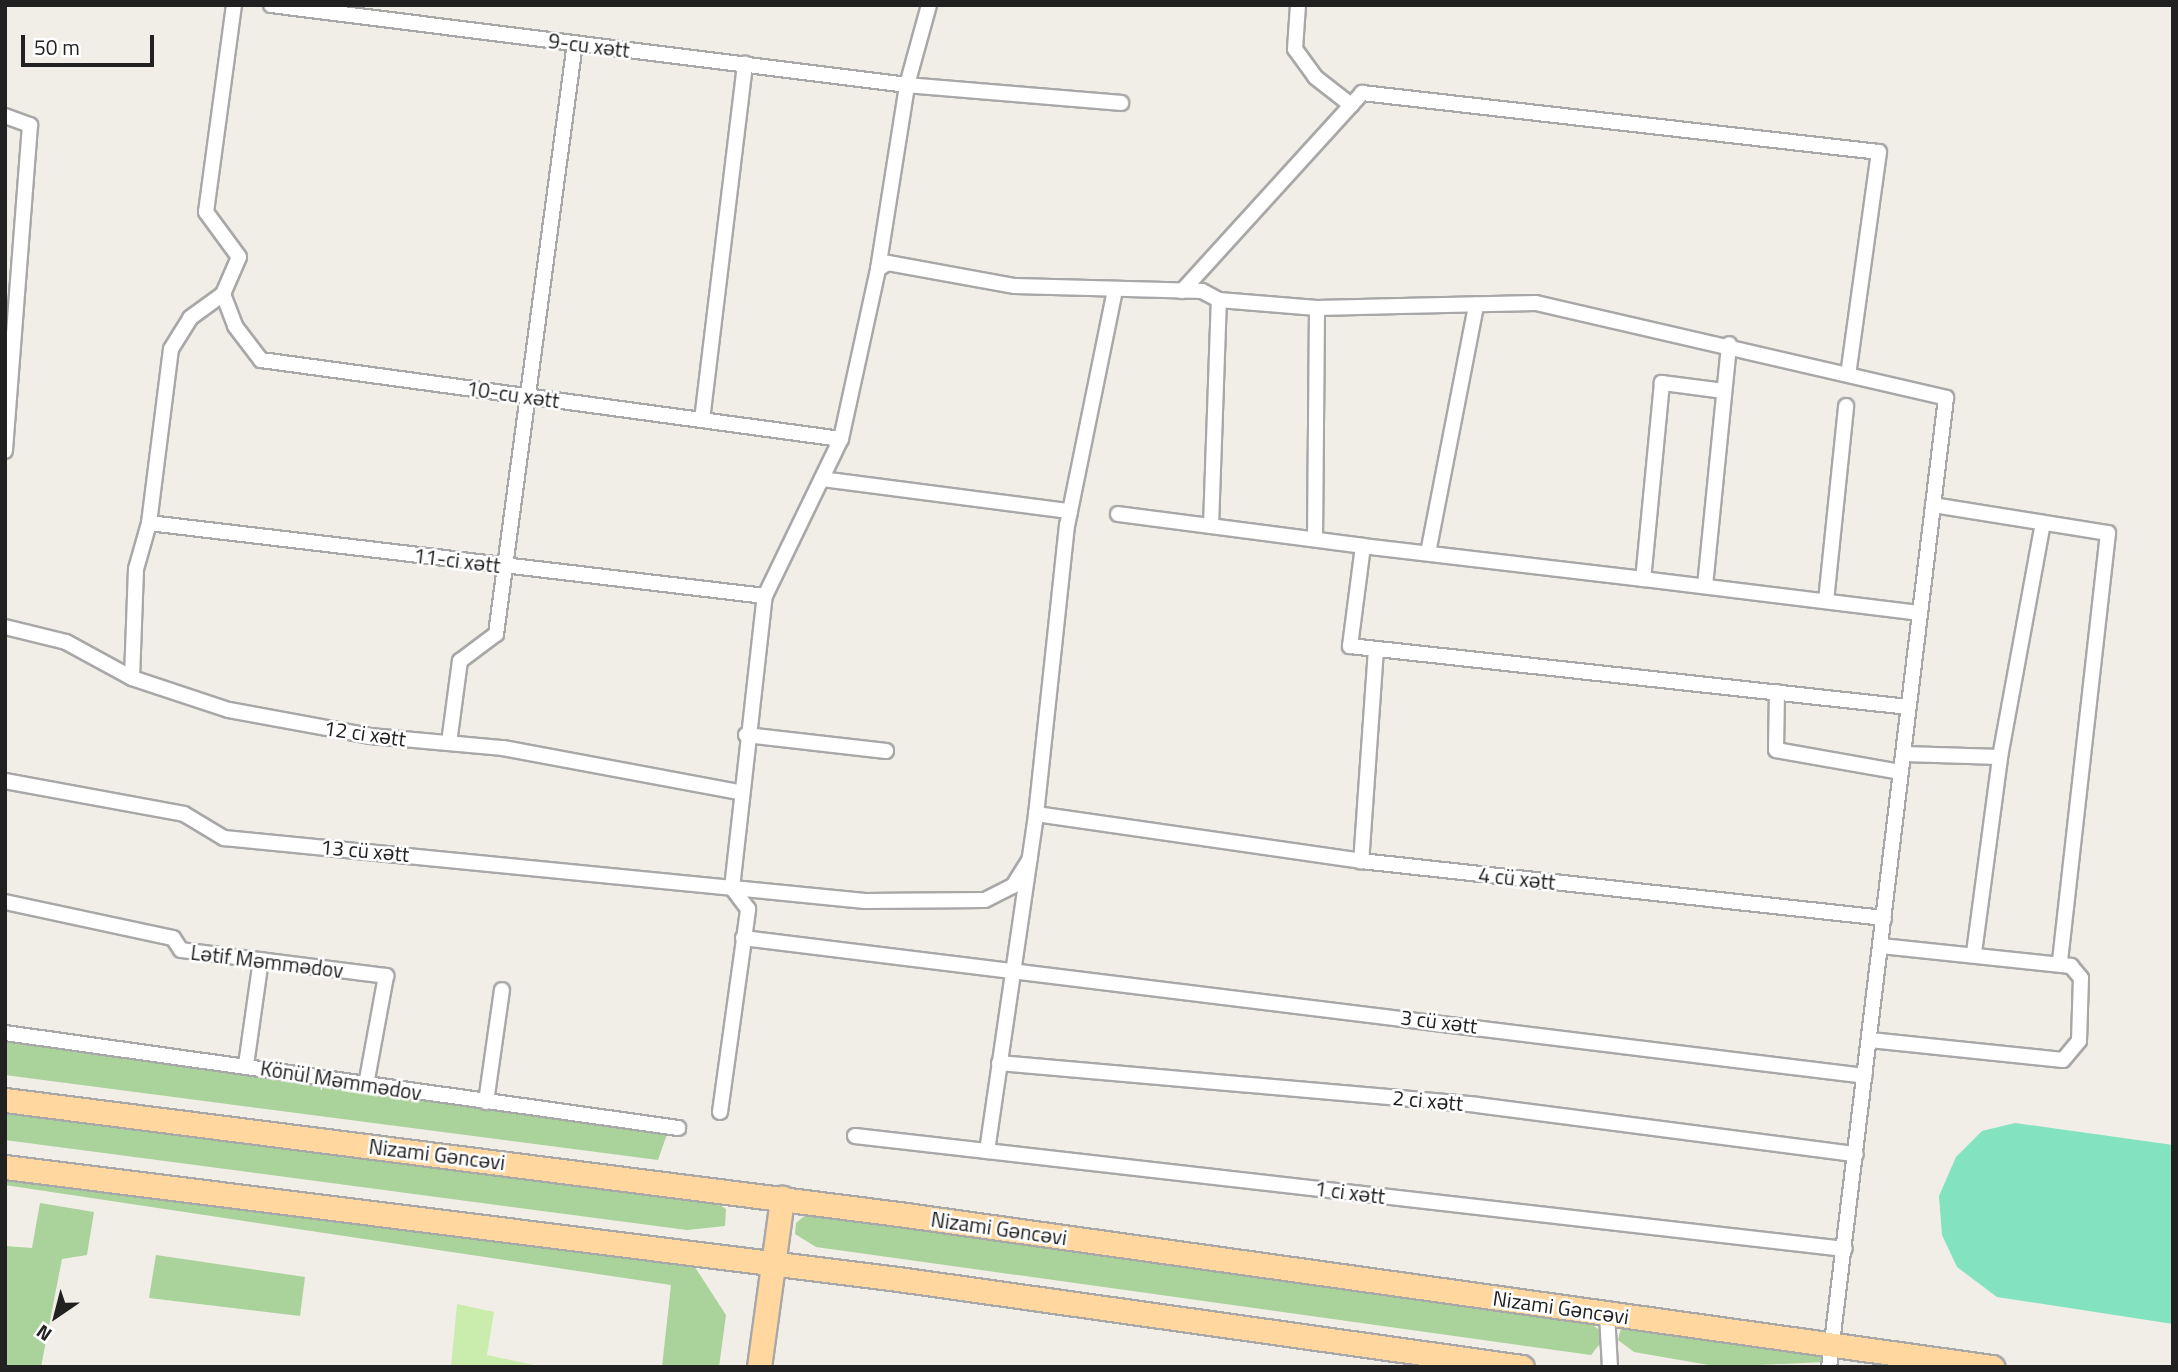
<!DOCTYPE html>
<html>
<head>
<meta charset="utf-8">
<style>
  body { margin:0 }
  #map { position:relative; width:2178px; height:1372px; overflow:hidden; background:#f1eee7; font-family:"Titillium Web",sans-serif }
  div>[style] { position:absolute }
  .grass>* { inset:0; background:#caecac }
  .forest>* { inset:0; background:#aad29b }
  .pitch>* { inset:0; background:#83e2bf }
  .roads { filter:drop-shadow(2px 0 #a8a8a8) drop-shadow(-2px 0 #a8a8a8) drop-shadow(0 2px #a8a8a8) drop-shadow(0 -2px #a8a8a8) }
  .street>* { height:14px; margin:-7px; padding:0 7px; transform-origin:7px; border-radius:7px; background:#fff }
  .primary>* { height:23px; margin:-11.5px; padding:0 11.5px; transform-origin:11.5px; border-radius:11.5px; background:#ffd79f }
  span { translate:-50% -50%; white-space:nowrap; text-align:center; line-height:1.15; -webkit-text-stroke:5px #fff; paint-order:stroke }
  .street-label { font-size:21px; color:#212121 }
  .frame { position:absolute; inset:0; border:7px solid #212121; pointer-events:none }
  .north { position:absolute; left:21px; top:1281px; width:70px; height:70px; -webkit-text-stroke:5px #fff; paint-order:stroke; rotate:215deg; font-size:19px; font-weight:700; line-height:28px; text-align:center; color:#212121 }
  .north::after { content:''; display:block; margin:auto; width:24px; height:32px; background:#212121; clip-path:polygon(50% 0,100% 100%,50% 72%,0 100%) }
  .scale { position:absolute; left:21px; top:35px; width:133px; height:32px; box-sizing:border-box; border:4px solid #212121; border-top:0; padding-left:9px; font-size:21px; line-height:24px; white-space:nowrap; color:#212121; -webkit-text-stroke:5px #fff; paint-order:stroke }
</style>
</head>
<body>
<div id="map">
  <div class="grass">
    <div style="clip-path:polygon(457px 1304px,494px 1312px,487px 1355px,543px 1367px,451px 1367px)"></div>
  </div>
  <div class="forest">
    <div style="clip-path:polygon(5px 1041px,667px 1134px,658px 1160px,5px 1075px)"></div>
    <div style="clip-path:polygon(5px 1106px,708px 1198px,726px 1209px,725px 1226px,687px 1230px,5px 1140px)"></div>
    <div style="clip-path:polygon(5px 1175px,691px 1261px,726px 1315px,719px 1367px,662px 1367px,671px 1285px,5px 1185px)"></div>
    <div style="clip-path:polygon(40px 1203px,94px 1212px,87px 1255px,62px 1259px,41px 1367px,5px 1367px,5px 1246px,32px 1248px)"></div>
    <div style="clip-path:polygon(809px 1212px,1585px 1320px,1601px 1331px,1602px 1341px,1591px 1355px,816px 1247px,795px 1234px,796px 1223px)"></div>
    <div style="clip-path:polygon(156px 1255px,305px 1277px,300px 1316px,149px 1298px)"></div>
    <div style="clip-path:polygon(1622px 1324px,1817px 1351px,1824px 1362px,1720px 1367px,1634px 1352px,1618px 1340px)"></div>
  </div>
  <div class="pitch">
    <div style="clip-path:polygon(2015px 1123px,2173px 1145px,2173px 1324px,1997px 1297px,1957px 1267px,1942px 1235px,1939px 1196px,1956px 1157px,1982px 1131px)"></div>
  </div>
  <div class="roads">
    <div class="street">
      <div style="left:271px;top:5px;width:641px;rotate:7.17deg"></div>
      <div style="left:907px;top:85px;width:215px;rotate:4.8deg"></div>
      <div style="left:1298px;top:5px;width:44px;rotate:93.9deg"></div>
      <div style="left:1295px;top:49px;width:34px;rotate:54deg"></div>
      <div style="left:1315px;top:77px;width:46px;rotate:37.9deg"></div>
      <div style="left:5px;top:116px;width:27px;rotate:20deg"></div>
      <div style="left:30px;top:125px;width:327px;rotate:94.4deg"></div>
      <div style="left:878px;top:269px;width:12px;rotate:-31deg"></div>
      <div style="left:888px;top:263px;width:129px;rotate:10.3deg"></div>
      <div style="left:1015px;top:286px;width:187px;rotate:1.5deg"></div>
      <div style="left:1202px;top:291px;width:19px;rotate:28deg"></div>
      <div style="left:1219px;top:300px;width:98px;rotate:4.7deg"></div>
      <div style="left:1317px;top:308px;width:219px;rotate:-1.3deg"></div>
      <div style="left:1536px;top:303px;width:421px;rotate:13deg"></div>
      <div style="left:1946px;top:398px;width:976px;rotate:96.88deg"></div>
      <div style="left:1115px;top:290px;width:240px;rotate:101.5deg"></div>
      <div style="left:1067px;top:525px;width:291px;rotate:96.1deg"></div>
      <div style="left:1036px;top:814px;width:328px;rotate:8.2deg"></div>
      <div style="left:1182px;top:291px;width:268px;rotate:-47.7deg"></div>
      <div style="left:1362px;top:93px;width:520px;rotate:6.51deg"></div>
      <div style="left:1879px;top:152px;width:224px;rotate:97.9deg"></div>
      <div style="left:223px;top:294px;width:34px;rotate:69deg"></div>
      <div style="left:235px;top:326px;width:43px;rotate:52.6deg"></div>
      <div style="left:261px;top:360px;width:585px;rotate:7.76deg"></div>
      <div style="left:1724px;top:391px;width:63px;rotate:-172.6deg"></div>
      <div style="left:1662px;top:383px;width:197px;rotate:95.5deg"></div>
      <div style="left:1643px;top:579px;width:279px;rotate:7deg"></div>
      <div style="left:702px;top:420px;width:359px;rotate:-83.1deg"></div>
      <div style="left:822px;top:479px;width:250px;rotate:7.4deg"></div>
      <div style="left:1933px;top:505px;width:177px;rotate:9.1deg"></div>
      <div style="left:2108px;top:533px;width:434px;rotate:96.4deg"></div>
      <div style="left:1118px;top:514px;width:247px;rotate:7.4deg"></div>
      <div style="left:149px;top:523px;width:620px;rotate:6.76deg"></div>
      <div style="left:1211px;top:526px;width:226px;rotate:-88deg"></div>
      <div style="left:1315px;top:539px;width:231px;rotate:-89.5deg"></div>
      <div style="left:1428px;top:553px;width:253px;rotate:-79deg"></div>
      <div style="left:1643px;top:579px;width:282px;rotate:-173.3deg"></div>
      <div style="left:1363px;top:546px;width:101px;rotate:97.4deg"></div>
      <div style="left:1350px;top:646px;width:562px;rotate:6.23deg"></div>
      <div style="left:1705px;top:586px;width:243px;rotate:-84.3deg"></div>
      <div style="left:1826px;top:601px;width:196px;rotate:-84.1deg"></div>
      <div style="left:5px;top:627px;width:63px;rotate:13.8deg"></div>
      <div style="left:66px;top:642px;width:75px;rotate:28.6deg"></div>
      <div style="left:132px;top:678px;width:102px;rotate:18.3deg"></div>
      <div style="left:229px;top:710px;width:143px;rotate:10.4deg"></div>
      <div style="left:370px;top:736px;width:134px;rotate:5.2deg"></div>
      <div style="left:503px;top:748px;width:239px;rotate:10.6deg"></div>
      <div style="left:1376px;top:649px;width:213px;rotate:94deg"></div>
      <div style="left:1361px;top:861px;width:526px;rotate:6.22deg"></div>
      <div style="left:132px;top:678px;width:109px;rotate:-87.9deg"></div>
      <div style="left:136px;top:569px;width:48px;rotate:-74.2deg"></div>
      <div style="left:149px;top:523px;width:175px;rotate:-82.8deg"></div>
      <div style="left:171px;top:349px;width:36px;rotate:-58deg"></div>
      <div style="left:190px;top:318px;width:41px;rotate:-36deg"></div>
      <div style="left:223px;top:294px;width:40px;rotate:-66.6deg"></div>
      <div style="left:239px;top:257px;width:56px;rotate:-126.3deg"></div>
      <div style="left:206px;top:212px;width:209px;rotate:-82.3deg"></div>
      <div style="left:1777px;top:692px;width:58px;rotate:91deg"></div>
      <div style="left:1776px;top:750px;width:127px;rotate:10deg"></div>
      <div style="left:746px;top:735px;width:141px;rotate:6.5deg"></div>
      <div style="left:449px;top:743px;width:83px;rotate:-82.4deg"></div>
      <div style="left:460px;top:661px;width:45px;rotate:-36.9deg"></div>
      <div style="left:496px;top:634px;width:596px;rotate:-82.39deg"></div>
      <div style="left:1904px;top:754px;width:96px;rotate:1.8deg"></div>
      <div style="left:5px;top:781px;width:182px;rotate:10.4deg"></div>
      <div style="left:184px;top:814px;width:47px;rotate:31deg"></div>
      <div style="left:224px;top:838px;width:644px;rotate:5.61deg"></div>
      <div style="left:865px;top:901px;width:120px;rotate:-0.5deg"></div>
      <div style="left:985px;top:900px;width:31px;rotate:-27deg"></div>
      <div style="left:1013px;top:886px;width:31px;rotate:-58deg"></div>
      <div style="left:5px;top:902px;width:172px;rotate:12.1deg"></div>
      <div style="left:173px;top:938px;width:14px;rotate:56deg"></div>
      <div style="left:181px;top:950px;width:207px;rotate:7.2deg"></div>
      <div style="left:386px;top:976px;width:111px;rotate:100.4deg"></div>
      <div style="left:743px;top:938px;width:1130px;rotate:7.01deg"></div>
      <div style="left:1974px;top:953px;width:198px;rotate:-82.4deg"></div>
      <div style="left:2000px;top:757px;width:238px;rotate:-79.6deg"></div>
      <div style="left:5px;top:1033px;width:680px;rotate:8.03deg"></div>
      <div style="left:1870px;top:1040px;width:194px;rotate:5.9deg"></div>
      <div style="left:2063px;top:1060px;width:25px;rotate:-50deg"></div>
      <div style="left:2079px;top:1041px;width:63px;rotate:-88.2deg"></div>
      <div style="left:2081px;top:978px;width:16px;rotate:-130deg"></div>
      <div style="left:2071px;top:966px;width:191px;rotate:-174deg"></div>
      <div style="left:999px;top:1063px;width:480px;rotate:5deg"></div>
      <div style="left:1477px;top:1105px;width:382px;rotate:7.4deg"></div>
      <div style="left:246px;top:1065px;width:106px;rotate:-81.9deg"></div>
      <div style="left:486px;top:1102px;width:113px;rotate:-81.9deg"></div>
      <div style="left:720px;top:1112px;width:205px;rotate:-82.1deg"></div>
      <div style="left:748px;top:909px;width:26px;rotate:-127deg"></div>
      <div style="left:732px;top:888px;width:294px;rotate:-83.6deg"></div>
      <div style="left:765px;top:596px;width:174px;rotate:-64.2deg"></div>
      <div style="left:841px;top:439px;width:174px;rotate:-77.7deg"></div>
      <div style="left:878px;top:269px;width:186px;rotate:-81deg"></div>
      <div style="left:907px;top:85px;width:83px;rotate:-74.6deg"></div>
      <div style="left:855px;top:1136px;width:996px;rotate:6.51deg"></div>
      <div style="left:987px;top:1151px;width:341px;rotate:-81.7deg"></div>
      <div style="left:1607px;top:1314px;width:53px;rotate:86.8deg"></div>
    </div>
    <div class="primary">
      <div style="left:5px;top:1100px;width:908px;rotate:7.27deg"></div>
      <div style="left:906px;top:1215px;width:1097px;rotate:7.97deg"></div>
      <div style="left:5px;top:1167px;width:900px;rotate:7.15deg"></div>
      <div style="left:898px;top:1279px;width:630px;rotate:8.03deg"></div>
      <div style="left:759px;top:1367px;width:171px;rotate:-82.2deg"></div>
    </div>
  </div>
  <div class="street-label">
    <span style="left:589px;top:45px;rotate:7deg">9-cu xətt</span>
    <span style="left:513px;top:394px;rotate:8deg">10-cu xətt</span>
    <span style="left:457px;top:560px;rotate:7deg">11-ci xətt</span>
    <span style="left:365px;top:733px;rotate:8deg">12 ci xətt</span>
    <span style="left:365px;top:850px;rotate:5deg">13 cü xətt</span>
    <span style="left:1517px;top:878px;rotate:6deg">4 cü xətt</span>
    <span style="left:267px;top:961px;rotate:7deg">Lətif Məmmədov</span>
    <span style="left:1439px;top:1021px;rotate:7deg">3 cü xətt</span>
    <span style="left:341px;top:1080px;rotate:9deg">Könül Məmmədov</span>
    <span style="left:1428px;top:1100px;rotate:5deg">2 ci xətt</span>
    <span style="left:437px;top:1154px;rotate:7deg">Nizami Gəncəvi</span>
    <span style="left:1350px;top:1192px;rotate:7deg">1 ci xətt</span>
    <span style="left:999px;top:1228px;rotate:8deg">Nizami Gəncəvi</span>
    <span style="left:1561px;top:1307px;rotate:8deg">Nizami Gəncəvi</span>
  </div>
  <div class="frame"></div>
  <div class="north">N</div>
  <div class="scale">50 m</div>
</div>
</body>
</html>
